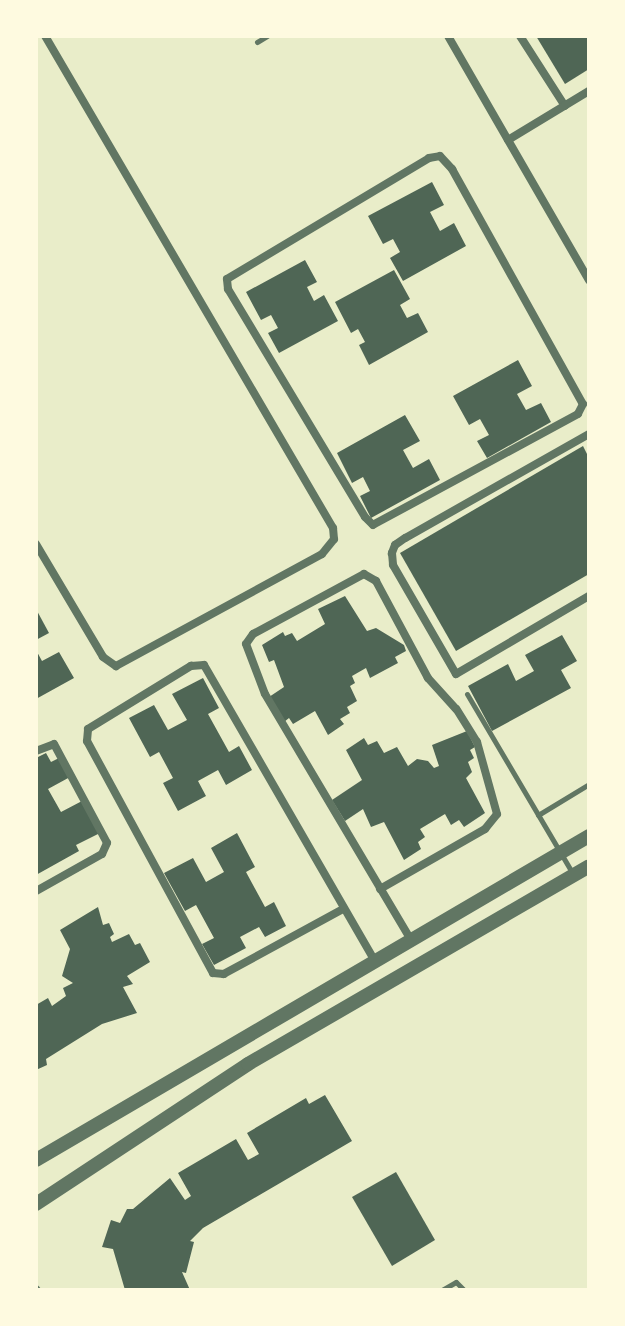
<!DOCTYPE html>
<html>
<head>
<meta charset="utf-8">
<style>
  body { margin:0 }
  #map { position:relative; width:625px; height:1326px; overflow:hidden; background:#e9edc9; font-family:"Archivo Narrow",sans-serif }
  div>[style] { position:absolute }
  .building>* { inset:0; background:#4f6655 }
  .service>* { height:5px; margin:-2.5px; padding:0 2.5px; transform-origin:2.5px; border-radius:2.5px; background:#617663 }
  .minor>* { height:8px; margin:-4px; padding:0 4px; transform-origin:4px; border-radius:4px; background:#617663 }
  .tertiary>* { height:14px; margin:-7px; padding:0 7px; transform-origin:7px; border-radius:7px; background:#617663 }
  span { translate:-50% -50%; white-space:nowrap; text-align:center; line-height:1.15; -webkit-text-stroke:7px #fefae0; paint-order:stroke }
  .frame { position:absolute; inset:0; border:38px solid #fefae0; pointer-events:none }
</style>
</head>
<body>
<div id="map">
  <div class="building">
    <div style="clip-path:polygon(536px 36px,589px 36px,589px 69px,565px 84px)"></div>
    <div style="clip-path:polygon(432px 182px,444px 205px,430px 212px,440px 231px,454px 223px,466px 246px,403px 281px,390px 258px,400px 252px,393px 239px,383px 244px,368px 216px)"></div>
    <div style="clip-path:polygon(305px 260px,317px 282px,307px 287px,314px 301px,324px 295px,338px 321px,279px 353px,268px 333px,278px 328px,271px 315px,261px 320px,246px 292px)"></div>
    <div style="clip-path:polygon(394px 270px,410px 299px,400px 305px,407px 318px,418px 313px,428px 332px,369px 365px,359px 345px,365px 342px,358px 329px,351px 333px,335px 302px)"></div>
    <div style="clip-path:polygon(518px 360px,532px 386px,517px 394px,526px 410px,541px 403px,551px 422px,487px 458px,477px 441px,489px 435px,480px 419px,469px 425px,453px 396px)"></div>
    <div style="clip-path:polygon(405px 415px,420px 441px,403px 450px,413px 468px,429px 459px,440px 480px,371px 518px,360px 496px,370px 491px,363px 477px,352px 483px,337px 453px)"></div>
    <div style="clip-path:polygon(583px 446px,589px 458px,589px 574px,456px 651px,400px 553px)"></div>
    <div style="clip-path:polygon(345px 596px,367px 631px,376px 628px,404px 645px,406px 651px,395px 657px,398px 663px,370px 678px,366px 668px,352px 676px,355px 683px,350px 686px,357px 701px,347px 707px,350px 713px,340px 719px,344px 724px,328px 735px,315px 711px,293px 724px,289px 718px,284px 722px,269px 697px,284px 687px,274px 660px,269px 662px,262px 645px,283px 632px,285px 636px,292px 633px,297px 641px,325px 624px,318px 609px)"></div>
    <div style="clip-path:polygon(36px 609px,49px 633px,36px 640px)"></div>
    <div style="clip-path:polygon(562px 635px,577px 661px,561px 670px,571px 688px,492px 731px,468px 686px,508px 664px,516px 681px,534px 671px,525px 655px)"></div>
    <div style="clip-path:polygon(36px 650px,42px 661px,59px 652px,74px 678px,36px 699px)"></div>
    <div style="clip-path:polygon(203px 678px,219px 708px,208px 714px,229px 752px,239px 746px,252px 770px,226px 785px,218px 770px,198px 781px,206px 796px,178px 811px,163px 783px,173px 778px,159px 752px,150px 757px,129px 718px,154px 705px,168px 730px,187px 720px,172px 694px)"></div>
    <div style="clip-path:polygon(467px 731px,475px 747px,470px 750px,474px 758px,468px 762px,472px 772px,466px 778px,485px 813px,464px 827px,459px 820px,451px 825px,445px 814px,420px 829px,425px 837px,418px 842px,421px 849px,404px 860px,384px 822px,371px 827px,363px 809px,345px 821px,332px 800px,362px 780px,346px 750px,364px 738px,368px 745px,377px 741px,384px 753px,397px 747px,408px 766px,417px 759px,428px 761px,434px 768px,439px 766px,432px 745px)"></div>
    <div style="clip-path:polygon(46px 753px,51px 762px,59px 758px,70px 777px,48px 789px,61px 812px,82px 801px,100px 833px,76px 845px,79px 851px,36px 875px,36px 758px)"></div>
    <div style="clip-path:polygon(237px 833px,255px 867px,246px 872px,265px 907px,274px 902px,286px 926px,265px 937px,259px 927px,240px 937px,246px 948px,214px 965px,202px 944px,214px 938px,196px 905px,185px 911px,164px 873px,193px 858px,206px 882px,224px 872px,211px 848px)"></div>
    <div style="clip-path:polygon(98px 907px,103px 925px,109px 923px,114px 934px,110px 937px,112px 942px,129px 934px,135px 945px,140px 943px,150px 962px,127px 976px,133px 984px,123px 987px,137px 1013px,102px 1024px,46px 1059px,47px 1065px,36px 1070px,36px 1005px,48px 998px,52px 1006px,66px 996px,63px 988px,73px 983px,62px 976px,70px 949px,60px 930px)"></div>
    <div style="clip-path:polygon(325px 1095px,352px 1141px,203px 1228px,190px 1241px,194px 1242px,186px 1273px,182px 1272px,190px 1290px,125px 1290px,113px 1249px,102px 1247px,111px 1220px,120px 1223px,127px 1209px,133px 1209px,170px 1178px,185px 1200px,191px 1196px,178px 1173px,236px 1139px,248px 1160px,259px 1154px,247px 1133px,306px 1098px,309px 1104px)"></div>
    <div style="clip-path:polygon(396px 1172px,435px 1240px,392px 1266px,352px 1197px)"></div>
  </div>
  <div class="service">
    <div style="left:257px;top:42px;width:12px;rotate:-31deg"></div>
    <div style="left:467px;top:694px;width:207px;rotate:59.5deg"></div>
    <div style="left:538px;top:815px;width:60px;rotate:-31.3deg"></div>
    <div style="left:442px;top:1290px;width:16px;rotate:-30deg"></div>
    <div style="left:456px;top:1282px;width:11px;rotate:45deg"></div>
  </div>
  <div class="minor">
    <div style="left:448px;top:36px;width:282px;rotate:60deg"></div>
    <div style="left:520px;top:36px;width:83px;rotate:57.3deg"></div>
    <div style="left:508px;top:140px;width:95px;rotate:-31.2deg"></div>
    <div style="left:440px;top:156px;width:18px;rotate:47deg"></div>
    <div style="left:452px;top:169px;width:269px;rotate:60.9deg"></div>
    <div style="left:583px;top:404px;width:11px;rotate:117deg"></div>
    <div style="left:578px;top:414px;width:233px;rotate:151.6deg"></div>
    <div style="left:373px;top:525px;width:11px;rotate:-135deg"></div>
    <div style="left:365px;top:517px;width:266px;rotate:-121deg"></div>
    <div style="left:228px;top:289px;width:10px;rotate:-96deg"></div>
    <div style="left:227px;top:279px;width:235px;rotate:-30.9deg"></div>
    <div style="left:429px;top:158px;width:11px;rotate:-10deg"></div>
    <div style="left:589px;top:434px;width:211px;rotate:150.5deg"></div>
    <div style="left:405px;top:538px;width:12px;rotate:145deg"></div>
    <div style="left:395px;top:545px;width:9px;rotate:111deg"></div>
    <div style="left:392px;top:553px;width:12px;rotate:85deg"></div>
    <div style="left:393px;top:565px;width:126px;rotate:60deg"></div>
    <div style="left:456px;top:674px;width:154px;rotate:-30.4deg"></div>
    <div style="left:36px;top:544px;width:131px;rotate:59.3deg"></div>
    <div style="left:103px;top:657px;width:16px;rotate:35deg"></div>
    <div style="left:116px;top:666px;width:234px;rotate:-28.5deg"></div>
    <div style="left:322px;top:554px;width:19px;rotate:-51deg"></div>
    <div style="left:334px;top:539px;width:11px;rotate:-95deg"></div>
    <div style="left:333px;top:528px;width:570px;rotate:-120.34deg"></div>
    <div style="left:36px;top:751px;width:19px;rotate:-21deg"></div>
    <div style="left:54px;top:744px;width:112px;rotate:61.8deg"></div>
    <div style="left:107px;top:843px;width:12px;rotate:114deg"></div>
    <div style="left:102px;top:854px;width:76px;rotate:150.7deg"></div>
    <div style="left:380px;top:889px;width:121px;rotate:-29.7deg"></div>
    <div style="left:485px;top:829px;width:19px;rotate:-51deg"></div>
    <div style="left:497px;top:814px;width:75px;rotate:-105.5deg"></div>
    <div style="left:477px;top:742px;width:39px;rotate:-122deg"></div>
    <div style="left:456px;top:709px;width:42px;rotate:-132.1deg"></div>
    <div style="left:428px;top:678px;width:110px;rotate:-118.2deg"></div>
    <div style="left:376px;top:581px;width:14px;rotate:-150deg"></div>
    <div style="left:364px;top:574px;width:126px;rotate:151.6deg"></div>
    <div style="left:253px;top:634px;width:12px;rotate:125deg"></div>
    <div style="left:246px;top:644px;width:53px;rotate:69.2deg"></div>
    <div style="left:265px;top:694px;width:286px;rotate:59.3deg"></div>
    <div style="left:343px;top:909px;width:136px;rotate:151.4deg"></div>
    <div style="left:224px;top:974px;width:11px;rotate:-175deg"></div>
    <div style="left:213px;top:973px;width:264px;rotate:-118.5deg"></div>
    <div style="left:87px;top:741px;width:12px;rotate:-85deg"></div>
    <div style="left:88px;top:729px;width:121px;rotate:-31.5deg"></div>
    <div style="left:191px;top:666px;width:13px;rotate:-4deg"></div>
    <div style="left:204px;top:665px;width:342px;rotate:60deg"></div>
    <div style="left:36px;top:1289px;width:1px;rotate:45deg"></div>
  </div>
  <div class="tertiary">
    <div style="left:36px;top:1160px;width:641px;rotate:-30.37deg"></div>
    <div style="left:36px;top:1204px;width:254px;rotate:-33.4deg"></div>
    <div style="left:248px;top:1064px;width:394px;rotate:-30.1deg"></div>
  </div>
  <div class="frame"></div>
</div>
</body>
</html>
